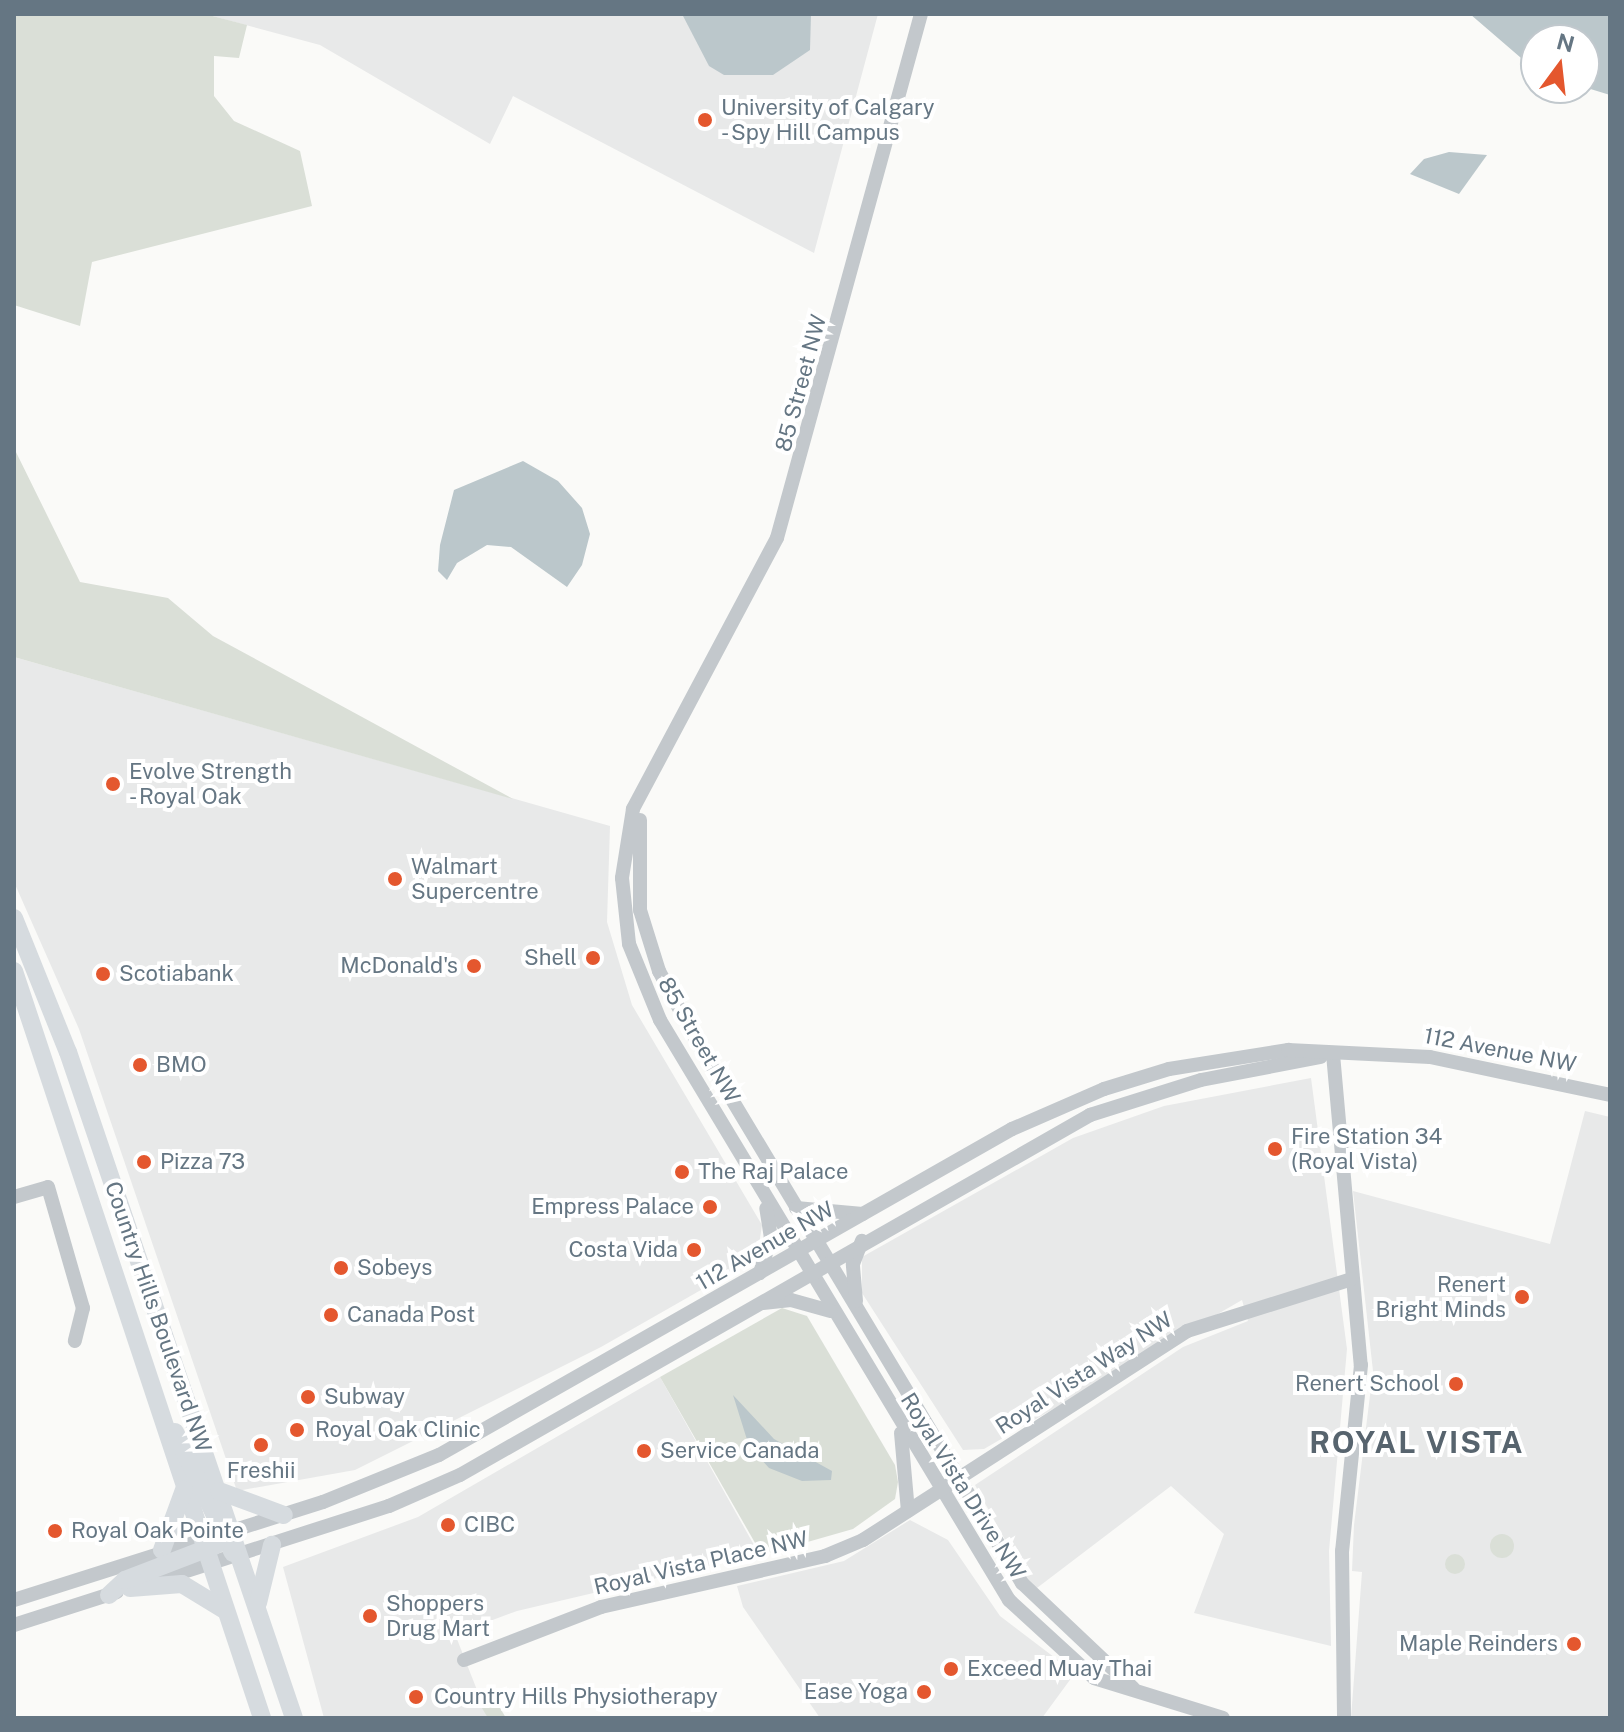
<!DOCTYPE html>
<html>
<head>
<meta charset="utf-8">
<style>
  body { margin:0 }
  #map { position:relative; width:1624px; height:1732px; overflow:hidden; background:#fafaf8; font-family:"Public Sans",sans-serif }
  div>[style] { position:absolute }
  .built>* { inset:0; background:#e8e9e9 }
  .green>* { inset:0; background:#dadfd7 }
  .round { border-radius:50% }
  .water>* { inset:0; background:#bbc7cb }
  .minor>* { height:14px; margin:-7px; padding:0 7px; transform-origin:7px; border-radius:7px; background:#c3c8cc }
  .major>* { height:18px; margin:-9px; padding:0 9px; transform-origin:9px; border-radius:9px; background:#d6dbdf }
  .dots>* { width:22px; height:22px; translate:-50% -50%; box-sizing:border-box; border:4px solid #fff; border-radius:50% }
  span { translate:-50% -50%; white-space:nowrap; text-align:center; line-height:1.15; -webkit-text-stroke:8px #fff; paint-order:stroke }
  .poi-label { font-size:22px; color:#657683 }
  .left { translate:0 -50%; text-align:left }
  .right { translate:-100% -50%; text-align:right }
  .street-label { font-size:22px; color:#657683 }
  .district-label { font-size:30px; color:#57646e; font-weight:700; letter-spacing:2px }
  .frame { position:absolute; inset:0; border:16px solid #657683; pointer-events:none }
  .north { position:absolute; left:1520px; top:24px; width:80px; height:80px; box-sizing:border-box; background:#fff; border:2px solid #c1c8cd; border-radius:50%; rotate:15deg; font-size:22px; font-weight:700; line-height:32px; text-align:center; color:#657683 }
  .north::after { content:''; display:block; margin:auto; width:28px; height:36px; background:#e4572e; clip-path:polygon(50% 0,100% 100%,50% 72%,0 100%) }
</style>
</head>
<body>
<div id="map">
  <div class="built">
    <div style="clip-path:polygon(205px 14px,878px 14px,814px 253px,513px 96px,490px 144px,320px 45px)"></div>
    <div style="clip-path:polygon(14px 657px,610px 826px,607px 922px,632px 1005px,762px 1225px,757px 1258px,601px 1347px,355px 1470px,237px 1491px,79px 1029px,14px 882px)"></div>
    <div style="clip-path:polygon(1311px 1078px,1347px 1349px,1329px 1551px,1331px 1646px,1194px 1613px,1224px 1534px,1171px 1486px,1033px 1591px,975px 1485px,1183px 1347px,1248px 1321px,1242px 1300px,984px 1449px,963px 1450px,862px 1293px,862px 1257px,1073px 1138px,1164px 1106px)"></div>
    <div style="clip-path:polygon(1585px 1111px,1610px 1117px,1610px 1718px,1351px 1718px,1362px 1572px,1352px 1571px,1354px 1525px,1373px 1371px,1353px 1191px,1550px 1244px)"></div>
    <div style="clip-path:polygon(660px 1377px,759px 1554px,517px 1611px,455px 1634px,488px 1718px,324px 1718px,283px 1567px,418px 1517px)"></div>
    <div style="clip-path:polygon(910px 1520px,948px 1540px,1000px 1616px,1075px 1673px,1042px 1718px,820px 1718px,743px 1607px,737px 1586px,844px 1561px)"></div>
  </div>
  <div class="green">
    <div style="clip-path:polygon(14px 14px,205px 14px,247px 25px,239px 58px,214px 56px,214px 96px,234px 121px,300px 151px,312px 206px,92px 262px,80px 326px,14px 305px)"></div>
    <div style="clip-path:polygon(14px 448px,80px 582px,168px 598px,213px 636px,513px 799px,14px 657px)"></div>
    <div style="clip-path:polygon(782px 1308px,807px 1316px,895px 1465px,898px 1482px,895px 1499px,853px 1529px,762px 1555px,660px 1377px)"></div>
    <div class="round" style="left:1490px;top:1534px;width:24px;height:24px"></div>
    <div class="round" style="left:1445px;top:1554px;width:20px;height:20px"></div>
    <div style="clip-path:polygon(488px 1688px,506px 1718px,488px 1718px,474px 1695px)"></div>
  </div>
  <div class="water">
    <div style="clip-path:polygon(682px 14px,811px 14px,810px 50px,773px 75px,724px 75px,709px 66px)"></div>
    <div style="clip-path:polygon(1470px 14px,1610px 14px,1610px 95px,1584px 87px,1584px 40px,1536px 40px,1536px 71px)"></div>
    <div style="clip-path:polygon(1449px 152px,1487px 155px,1459px 194px,1410px 174px,1424px 159px)"></div>
    <div style="clip-path:polygon(523px 461px,558px 481px,582px 508px,590px 534px,582px 565px,567px 587px,511px 547px,487px 545px,457px 563px,447px 580px,438px 571px,440px 545px,454px 490px)"></div>
    <div style="clip-path:polygon(733px 1395px,774px 1439px,832px 1471px,831px 1480px,802px 1481px,769px 1468px,749px 1446px)"></div>
  </div>
  <div class="minor">
    <div style="left:921px;top:14px;width:543px;rotate:105.37deg"></div>
    <div style="left:777px;top:538px;width:307px;rotate:118deg"></div>
    <div style="left:633px;top:809px;width:70px;rotate:99.1deg"></div>
    <div style="left:622px;top:878px;width:66px;rotate:83.9deg"></div>
    <div style="left:629px;top:944px;width:82px;rotate:67.8deg"></div>
    <div style="left:660px;top:1020px;width:677px;rotate:58.96deg"></div>
    <div style="left:1009px;top:1600px;width:115px;rotate:42.5deg"></div>
    <div style="left:1094px;top:1678px;width:135px;rotate:17.2deg"></div>
    <div style="left:640px;top:820px;width:90px;rotate:90deg"></div>
    <div style="left:640px;top:910px;width:64px;rotate:72.7deg"></div>
    <div style="left:659px;top:971px;width:76px;rotate:61.8deg"></div>
    <div style="left:695px;top:1038px;width:636px;rotate:59.04deg"></div>
    <div style="left:1022px;top:1583px;width:153px;rotate:43.4deg"></div>
    <div style="left:1333px;top:1054px;width:312px;rotate:84.9deg"></div>
    <div style="left:1361px;top:1365px;width:187px;rotate:95.8deg"></div>
    <div style="left:1342px;top:1551px;width:167px;rotate:89.3deg"></div>
    <div style="left:14px;top:1197px;width:35px;rotate:-16deg"></div>
    <div style="left:48px;top:1187px;width:126px;rotate:73.9deg"></div>
    <div style="left:83px;top:1308px;width:34px;rotate:104deg"></div>
    <div style="left:796px;top:1208px;width:67px;rotate:5.1deg"></div>
    <div style="left:760px;top:1273px;width:37px;rotate:-73deg"></div>
    <div style="left:771px;top:1238px;width:30px;rotate:-99deg"></div>
    <div style="left:856px;top:1301px;width:37px;rotate:-95deg"></div>
    <div style="left:853px;top:1264px;width:25px;rotate:-69deg"></div>
    <div style="left:763px;top:1303px;width:28px;rotate:-6deg"></div>
    <div style="left:791px;top:1300px;width:41px;rotate:15.4deg"></div>
    <div style="left:901px;top:1433px;width:78px;rotate:84.9deg"></div>
    <div style="left:152px;top:1582px;width:249px;rotate:-17.8deg"></div>
    <div style="left:389px;top:1506px;width:77px;rotate:-23.6deg"></div>
    <div style="left:460px;top:1475px;width:726px;rotate:-29.74deg"></div>
    <div style="left:1090px;top:1115px;width:116px;rotate:-17.5deg"></div>
    <div style="left:1201px;top:1080px;width:122px;rotate:-10.9deg"></div>
    <div style="left:14px;top:1600px;width:324px;rotate:-17.6deg"></div>
    <div style="left:323px;top:1502px;width:125px;rotate:-22.1deg"></div>
    <div style="left:439px;top:1455px;width:659px;rotate:-29.64deg"></div>
    <div style="left:1012px;top:1129px;width:100px;rotate:-23.5deg"></div>
    <div style="left:1104px;top:1089px;width:68px;rotate:-17.1deg"></div>
    <div style="left:1169px;top:1069px;width:121px;rotate:-9.1deg"></div>
    <div style="left:1288px;top:1050px;width:142px;rotate:2.8deg"></div>
    <div style="left:1430px;top:1057px;width:184px;rotate:11.9deg"></div>
    <div style="left:14px;top:1625px;width:108px;rotate:-17.8deg"></div>
    <div style="left:464px;top:1660px;width:147px;rotate:-21.1deg"></div>
    <div style="left:601px;top:1607px;width:230px;rotate:-12.8deg"></div>
    <div style="left:825px;top:1556px;width:41px;rotate:-22.8deg"></div>
    <div style="left:863px;top:1540px;width:386px;rotate:-32.8deg"></div>
    <div style="left:1187px;top:1331px;width:173px;rotate:-17.5deg"></div>
  </div>
  <div class="major">
    <div style="left:14px;top:918px;width:144px;rotate:68.1deg"></div>
    <div style="left:68px;top:1052px;width:703px;rotate:71.26deg"></div>
    <div style="left:14px;top:971px;width:787px;rotate:71.63deg"></div>
    <div style="left:175px;top:1432px;width:134px;rotate:64.4deg"></div>
    <div style="left:219px;top:1491px;width:69px;rotate:20.3deg"></div>
    <div style="left:162px;top:1550px;width:64px;rotate:-69.9deg"></div>
    <div style="left:130px;top:1588px;width:52px;rotate:-4.4deg"></div>
    <div style="left:182px;top:1584px;width:48px;rotate:31.4deg"></div>
    <div style="left:109px;top:1595px;width:22px;rotate:-43deg"></div>
    <div style="left:125px;top:1580px;width:97px;rotate:-21deg"></div>
    <div style="left:258px;top:1603px;width:60px;rotate:-76.4deg"></div>
  </div>
  <div class="dots">
    <div style="left:705px;top:120px;background:#e4572e"></div>
    <div style="left:113px;top:784px;background:#e4572e"></div>
    <div style="left:395px;top:879px;background:#e4572e"></div>
    <div style="left:593px;top:958px;background:#e4572e"></div>
    <div style="left:474px;top:966px;background:#e4572e"></div>
    <div style="left:103px;top:974px;background:#e4572e"></div>
    <div style="left:140px;top:1065px;background:#e4572e"></div>
    <div style="left:1275px;top:1149px;background:#e4572e"></div>
    <div style="left:144px;top:1162px;background:#e4572e"></div>
    <div style="left:682px;top:1172px;background:#e4572e"></div>
    <div style="left:710px;top:1207px;background:#e4572e"></div>
    <div style="left:694px;top:1250px;background:#e4572e"></div>
    <div style="left:341px;top:1268px;background:#e4572e"></div>
    <div style="left:1522px;top:1297px;background:#e4572e"></div>
    <div style="left:331px;top:1315px;background:#e4572e"></div>
    <div style="left:1456px;top:1384px;background:#e4572e"></div>
    <div style="left:308px;top:1397px;background:#e4572e"></div>
    <div style="left:297px;top:1430px;background:#e4572e"></div>
    <div style="left:261px;top:1445px;background:#e4572e"></div>
    <div style="left:644px;top:1451px;background:#e4572e"></div>
    <div style="left:448px;top:1525px;background:#e4572e"></div>
    <div style="left:55px;top:1531px;background:#e4572e"></div>
    <div style="left:370px;top:1616px;background:#e4572e"></div>
    <div style="left:1574px;top:1644px;background:#e4572e"></div>
    <div style="left:951px;top:1669px;background:#e4572e"></div>
    <div style="left:924px;top:1692px;background:#e4572e"></div>
    <div style="left:416px;top:1697px;background:#e4572e"></div>
  </div>
  <div class="poi-label">
    <span class="left" style="left:721px;top:120px">University of Calgary<br>- Spy Hill Campus</span>
    <span class="left" style="left:129px;top:784px">Evolve Strength<br>- Royal Oak</span>
    <span class="left" style="left:411px;top:879px">Walmart<br>Supercentre</span>
    <span class="right" style="left:577px;top:958px">Shell</span>
    <span class="right" style="left:458px;top:966px">McDonald's</span>
    <span class="left" style="left:119px;top:974px">Scotiabank</span>
    <span class="left" style="left:156px;top:1065px">BMO</span>
    <span class="left" style="left:1291px;top:1149px">Fire Station 34<br>(Royal Vista)</span>
    <span class="left" style="left:160px;top:1162px">Pizza 73</span>
    <span class="left" style="left:698px;top:1172px">The Raj Palace</span>
    <span class="right" style="left:694px;top:1207px">Empress Palace</span>
    <span class="right" style="left:678px;top:1250px">Costa Vida</span>
    <span class="left" style="left:357px;top:1268px">Sobeys</span>
    <span class="right" style="left:1506px;top:1297px">Renert<br>Bright Minds</span>
    <span class="left" style="left:347px;top:1315px">Canada Post</span>
    <span class="right" style="left:1440px;top:1384px">Renert School</span>
    <span class="left" style="left:324px;top:1397px">Subway</span>
    <span class="left" style="left:315px;top:1430px">Royal Oak Clinic</span>
    <span class="left" style="left:660px;top:1451px">Service Canada</span>
    <span style="left:261px;top:1471px">Freshii</span>
    <span class="left" style="left:464px;top:1525px">CIBC</span>
    <span class="left" style="left:71px;top:1531px">Royal Oak Pointe</span>
    <span class="left" style="left:386px;top:1616px">Shoppers<br>Drug Mart</span>
    <span class="right" style="left:1558px;top:1644px">Maple Reinders</span>
    <span class="left" style="left:967px;top:1669px">Exceed Muay Thai</span>
    <span class="right" style="left:908px;top:1692px">Ease Yoga</span>
    <span class="left" style="left:434px;top:1697px">Country Hills Physiotherapy</span>
  </div>
  <div class="street-label">
    <span style="left:801px;top:383px;rotate:-75deg">85 Street NW</span>
    <span style="left:699px;top:1040px;rotate:60deg">85 Street NW</span>
    <span style="left:1500px;top:1050px;rotate:11deg">112 Avenue NW</span>
    <span style="left:765px;top:1246px;rotate:-30deg">112 Avenue NW</span>
    <span style="left:158px;top:1317px;rotate:71deg">Country Hills Boulevard NW</span>
    <span style="left:1084px;top:1373px;rotate:-33deg">Royal Vista Way NW</span>
    <span style="left:963px;top:1486px;rotate:58deg">Royal Vista Drive NW</span>
    <span style="left:701px;top:1563px;rotate:-13deg">Royal Vista Place NW</span>
  </div>
  <div class="district-label">
    <span style="left:1417px;top:1442px">ROYAL VISTA</span>
  </div>
  <div class="frame"></div>
  <div class="north">N</div>
</div>
</body>
</html>
